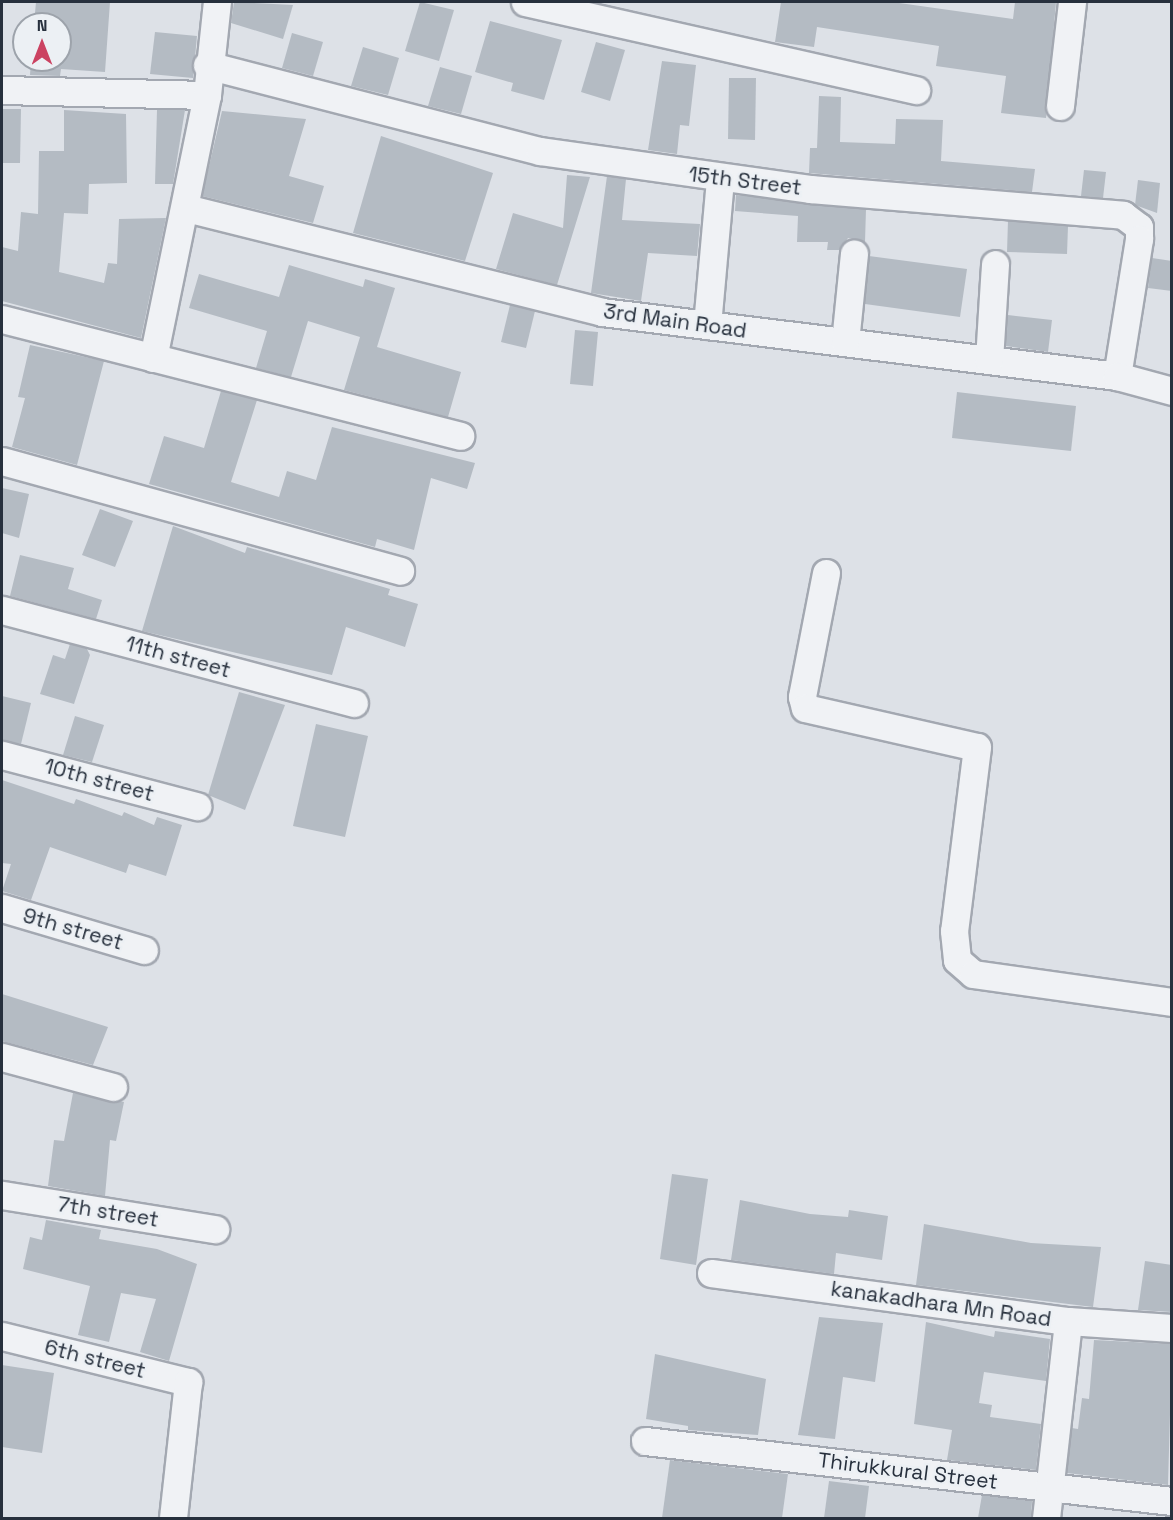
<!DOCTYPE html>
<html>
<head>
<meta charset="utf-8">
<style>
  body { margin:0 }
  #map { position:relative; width:1173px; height:1520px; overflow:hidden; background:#dde1e7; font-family:"Space Grotesk",sans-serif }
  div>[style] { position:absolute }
  .building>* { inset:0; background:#b4bbc3 }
  .roads { filter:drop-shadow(2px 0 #a3a8b1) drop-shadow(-2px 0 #a3a8b1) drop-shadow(0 2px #a3a8b1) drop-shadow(0 -2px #a3a8b1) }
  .minor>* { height:27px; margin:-13.5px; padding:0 13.5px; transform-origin:13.5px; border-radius:13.5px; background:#f0f2f5 }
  span { translate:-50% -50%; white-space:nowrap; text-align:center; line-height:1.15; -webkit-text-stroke:5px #ecf0f4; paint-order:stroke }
  .street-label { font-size:21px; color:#27303d }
  .frame { position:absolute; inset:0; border:3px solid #27303d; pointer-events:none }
  .north { position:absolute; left:12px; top:12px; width:60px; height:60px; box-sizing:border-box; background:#ecf0f4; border:2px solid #9da3ab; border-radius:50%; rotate:0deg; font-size:16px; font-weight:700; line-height:24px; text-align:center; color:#27303d }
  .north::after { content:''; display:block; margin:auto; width:21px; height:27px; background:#cb4261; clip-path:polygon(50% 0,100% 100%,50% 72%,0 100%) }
</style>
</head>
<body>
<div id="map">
  <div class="building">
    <div style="clip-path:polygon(36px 2px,110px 2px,105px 72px,61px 69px,60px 76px,30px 75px,31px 60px,60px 60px,60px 24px,34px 24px)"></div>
    <div style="clip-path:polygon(234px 2px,293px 5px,283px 39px,231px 23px)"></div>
    <div style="clip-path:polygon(420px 2px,454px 10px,439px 61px,405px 51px)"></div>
    <div style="clip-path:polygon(781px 2px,892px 2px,1013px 19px,1015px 2px,1056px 2px,1046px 118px,1001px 113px,1006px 76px,936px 66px,939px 46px,817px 27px,814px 47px,775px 42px)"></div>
    <div style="clip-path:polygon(490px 21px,562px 40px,544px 100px,511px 91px,513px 83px,475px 72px)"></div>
    <div style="clip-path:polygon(155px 32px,197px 36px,193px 78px,150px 74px)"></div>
    <div style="clip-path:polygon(292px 33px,323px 42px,313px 76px,282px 68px)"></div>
    <div style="clip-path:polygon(596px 42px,625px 50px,610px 101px,581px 92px)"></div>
    <div style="clip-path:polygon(363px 47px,399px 58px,388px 95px,351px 86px)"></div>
    <div style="clip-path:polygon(662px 61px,696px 65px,689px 126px,680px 125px,677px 154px,648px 150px)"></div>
    <div style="clip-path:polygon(440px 67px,472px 76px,461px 114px,428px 106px)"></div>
    <div style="clip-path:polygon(729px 78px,756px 78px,755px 140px,728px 139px)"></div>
    <div style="clip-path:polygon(819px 96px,841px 97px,840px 142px,895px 144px,896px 119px,943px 120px,941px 161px,1035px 169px,1032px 192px,809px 173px,810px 148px,817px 148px)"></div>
    <div style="clip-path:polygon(2px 109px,21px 109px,20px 163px,2px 163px)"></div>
    <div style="clip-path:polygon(64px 110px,126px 114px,127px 183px,89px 184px,88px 214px,64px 213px,59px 272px,104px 283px,108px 263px,117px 264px,119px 219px,166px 218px,141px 338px,2px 301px,2px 247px,18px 251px,21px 212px,38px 214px,39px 151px,64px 151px)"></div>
    <div style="clip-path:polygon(157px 110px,185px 110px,173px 184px,155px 184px)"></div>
    <div style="clip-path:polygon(222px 111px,306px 119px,289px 176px,324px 186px,313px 223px,202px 196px)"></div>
    <div style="clip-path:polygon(381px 136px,493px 173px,465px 261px,353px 233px)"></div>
    <div style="clip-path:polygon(1084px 170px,1106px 172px,1103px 198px,1081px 196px)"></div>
    <div style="clip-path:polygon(567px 175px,590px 177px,557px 285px,496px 269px,513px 213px,563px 228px)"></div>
    <div style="clip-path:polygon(607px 176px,626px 179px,622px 220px,700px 224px,697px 256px,648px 253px,641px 301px,591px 293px)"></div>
    <div style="clip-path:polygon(1138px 180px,1160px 183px,1157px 213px,1135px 205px)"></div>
    <div style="clip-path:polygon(736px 195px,866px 209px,865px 242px,848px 238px,839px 250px,827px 250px,828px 242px,797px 242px,798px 216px,735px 211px)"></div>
    <div style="clip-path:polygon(1008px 221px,1068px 226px,1067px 254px,1007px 252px)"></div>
    <div style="clip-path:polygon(869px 256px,967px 269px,960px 317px,865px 304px)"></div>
    <div style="clip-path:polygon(1152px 258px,1172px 261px,1172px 291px,1148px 288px)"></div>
    <div style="clip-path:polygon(289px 265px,363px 287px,365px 279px,395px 288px,377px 347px,461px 372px,448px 417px,344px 390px,360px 337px,308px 321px,291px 377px,256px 368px,267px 331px,189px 308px,199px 274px,279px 297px)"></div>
    <div style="clip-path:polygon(510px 305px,535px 311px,526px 348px,501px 342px)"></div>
    <div style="clip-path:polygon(1008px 315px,1052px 320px,1048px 352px,1006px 346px)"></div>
    <div style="clip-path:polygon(575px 330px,598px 332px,593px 386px,570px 384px)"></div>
    <div style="clip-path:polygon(30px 345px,104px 361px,77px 465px,12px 447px,25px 398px,18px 397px)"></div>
    <div style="clip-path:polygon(221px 391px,257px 400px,231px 482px,279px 497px,287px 471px,316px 480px,332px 427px,475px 463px,467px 489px,431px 478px,414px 550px,377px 539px,375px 547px,149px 484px,164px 436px,204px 448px)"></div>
    <div style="clip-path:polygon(957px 392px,1076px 406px,1071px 451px,952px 438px)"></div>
    <div style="clip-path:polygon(2px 488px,29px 494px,19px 538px,2px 533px)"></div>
    <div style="clip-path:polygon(100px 509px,133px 521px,115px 567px,82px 555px)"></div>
    <div style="clip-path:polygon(173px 526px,245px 553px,247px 547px,390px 589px,388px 595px,418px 604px,405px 647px,346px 627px,332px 675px,142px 631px)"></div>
    <div style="clip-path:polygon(20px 555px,74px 568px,68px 589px,102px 600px,96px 619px,10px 596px)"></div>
    <div style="clip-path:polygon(70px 644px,87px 649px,90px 655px,74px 704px,40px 694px,53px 655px,65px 659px)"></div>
    <div style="clip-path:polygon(239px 692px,285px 705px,245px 810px,208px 795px)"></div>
    <div style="clip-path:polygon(2px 696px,31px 703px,21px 744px,2px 740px)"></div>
    <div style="clip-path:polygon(75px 716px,104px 725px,92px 762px,63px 755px)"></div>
    <div style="clip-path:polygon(316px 724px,368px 736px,345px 837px,293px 826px)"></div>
    <div style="clip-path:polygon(2px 780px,74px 804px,76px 799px,122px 816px,124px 812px,154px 825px,157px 817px,182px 825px,166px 876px,129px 864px,126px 873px,50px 847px,31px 900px,2px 891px,11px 864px,2px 863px)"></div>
    <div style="clip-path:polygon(2px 994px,108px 1027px,93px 1065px,2px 1041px)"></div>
    <div style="clip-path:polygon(73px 1093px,124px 1102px,116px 1141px,110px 1140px,105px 1196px,48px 1186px,54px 1140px,64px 1141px)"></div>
    <div style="clip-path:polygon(672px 1174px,708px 1179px,696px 1265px,660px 1259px)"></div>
    <div style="clip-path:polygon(740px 1200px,810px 1214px,848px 1217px,849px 1210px,888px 1216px,882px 1260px,836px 1253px,834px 1274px,731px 1260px)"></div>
    <div style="clip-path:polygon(46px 1220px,101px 1230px,99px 1239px,157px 1249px,197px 1264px,169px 1361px,140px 1352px,156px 1299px,121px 1293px,109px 1342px,78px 1335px,90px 1286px,23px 1269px,30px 1237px,42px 1240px)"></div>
    <div style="clip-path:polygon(924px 1224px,1031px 1243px,1101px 1247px,1093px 1307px,916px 1285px)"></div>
    <div style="clip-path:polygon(1145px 1261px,1172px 1265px,1172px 1312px,1138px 1310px)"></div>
    <div style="clip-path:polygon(819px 1317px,883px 1323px,875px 1382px,843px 1377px,835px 1439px,798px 1435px)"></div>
    <div style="clip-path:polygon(926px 1322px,994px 1337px,995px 1331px,1050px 1339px,1046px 1381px,984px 1372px,979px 1403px,992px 1405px,990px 1417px,1041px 1424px,1036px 1470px,947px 1460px,952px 1430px,914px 1424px)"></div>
    <div style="clip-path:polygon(1094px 1340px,1172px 1344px,1168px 1485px,1067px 1473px,1072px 1428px,1078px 1429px,1082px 1398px,1089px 1399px)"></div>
    <div style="clip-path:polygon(655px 1354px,766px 1379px,758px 1435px,688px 1430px,688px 1426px,646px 1419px)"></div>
    <div style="clip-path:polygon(2px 1365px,54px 1373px,42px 1453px,2px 1447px)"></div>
    <div style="clip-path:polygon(670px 1460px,788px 1474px,782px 1518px,662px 1518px)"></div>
    <div style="clip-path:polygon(829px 1481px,869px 1486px,865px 1518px,824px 1518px)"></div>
    <div style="clip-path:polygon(982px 1495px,1032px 1501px,1031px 1518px,978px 1518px)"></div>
  </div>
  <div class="roads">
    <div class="minor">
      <div style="left:525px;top:2px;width:401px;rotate:12.7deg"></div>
      <div style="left:207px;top:65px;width:344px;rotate:14.5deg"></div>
      <div style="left:540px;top:151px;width:273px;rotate:8deg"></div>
      <div style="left:810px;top:189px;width:314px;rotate:4.7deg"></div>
      <div style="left:1123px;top:215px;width:20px;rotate:37deg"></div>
      <div style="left:1139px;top:227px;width:12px;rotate:90deg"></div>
      <div style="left:1139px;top:239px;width:139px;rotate:99.1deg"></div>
      <div style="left:2px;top:90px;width:205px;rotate:1.4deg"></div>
      <div style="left:1060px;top:106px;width:105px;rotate:-83.4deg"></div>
      <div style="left:186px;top:208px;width:429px;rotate:14deg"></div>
      <div style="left:602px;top:312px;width:519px;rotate:7.08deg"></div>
      <div style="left:1117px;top:376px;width:57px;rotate:15.3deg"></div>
      <div style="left:2px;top:319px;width:473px;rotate:14.3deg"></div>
      <div style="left:707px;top:325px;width:148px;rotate:-84.9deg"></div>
      <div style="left:845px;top:342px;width:89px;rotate:-84.2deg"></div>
      <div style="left:153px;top:358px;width:268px;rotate:-78.4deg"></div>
      <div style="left:207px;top:95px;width:94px;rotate:-83.9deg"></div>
      <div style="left:989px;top:360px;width:96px;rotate:-86.4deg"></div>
      <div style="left:2px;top:461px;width:413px;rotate:15.4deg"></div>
      <div style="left:826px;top:573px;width:126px;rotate:101deg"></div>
      <div style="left:802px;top:697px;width:11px;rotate:75deg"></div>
      <div style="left:805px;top:708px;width:176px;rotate:12.8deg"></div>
      <div style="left:977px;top:747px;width:185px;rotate:97.1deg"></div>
      <div style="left:954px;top:931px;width:29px;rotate:84deg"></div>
      <div style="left:957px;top:960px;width:21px;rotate:41deg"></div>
      <div style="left:973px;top:974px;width:201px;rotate:8deg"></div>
      <div style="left:2px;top:610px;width:364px;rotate:14.8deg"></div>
      <div style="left:2px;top:755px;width:202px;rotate:14.7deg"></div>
      <div style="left:2px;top:908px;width:148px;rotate:16.5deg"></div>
      <div style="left:2px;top:1057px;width:115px;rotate:15.1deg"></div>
      <div style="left:2px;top:1195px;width:216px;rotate:9.1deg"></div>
      <div style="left:711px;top:1273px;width:360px;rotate:7.7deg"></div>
      <div style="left:1068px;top:1321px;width:104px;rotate:3.9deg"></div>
      <div style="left:2px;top:1336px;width:192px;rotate:13.9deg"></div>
      <div style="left:188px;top:1382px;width:137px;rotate:96.3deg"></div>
      <div style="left:645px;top:1441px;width:530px;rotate:6.5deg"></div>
      <div style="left:1046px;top:1518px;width:198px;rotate:-83.6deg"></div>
    </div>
  </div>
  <div class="street-label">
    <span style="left:745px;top:181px;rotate:7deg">15th Street</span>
    <span style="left:675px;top:321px;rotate:8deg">3rd Main Road</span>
    <span style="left:178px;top:657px;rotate:15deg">11th street</span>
    <span style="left:99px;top:780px;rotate:15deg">10th street</span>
    <span style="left:73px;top:929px;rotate:16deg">9th street</span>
    <span style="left:108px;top:1212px;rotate:9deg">7th street</span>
    <span style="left:941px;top:1304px;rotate:8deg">kanakadhara Mn Road</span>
    <span style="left:95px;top:1359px;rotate:14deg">6th street</span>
    <span style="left:908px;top:1471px;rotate:7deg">Thirukkural Street</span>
  </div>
  <div class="frame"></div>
  <div class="north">N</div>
</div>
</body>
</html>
